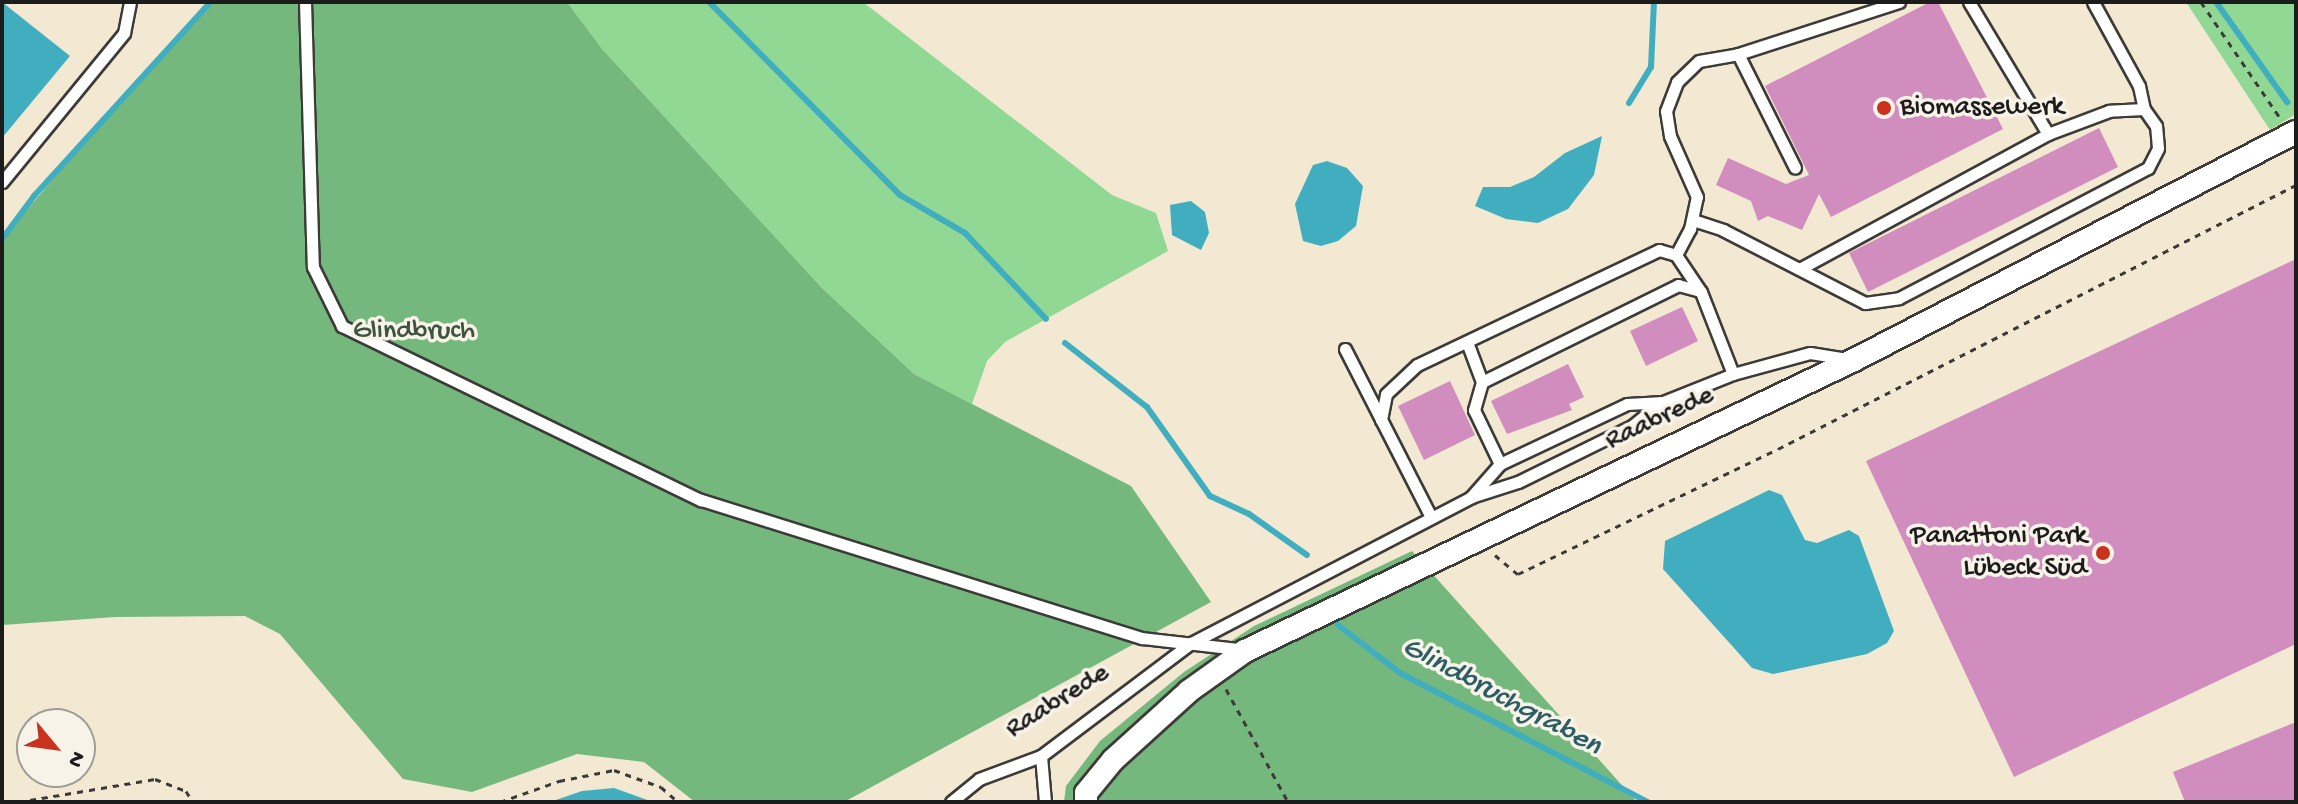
<!DOCTYPE html>
<html>
<head>
<meta charset="utf-8">
<style>
  body { margin:0 }
  #map { position:relative; width:2298px; height:804px; overflow:hidden; background:#f3e9d3; font-family:"Gochi Hand",sans-serif }
  div>[style] { position:absolute }
  .green>* { inset:0; background:#90d893 }
  .forest>* { inset:0; background:#74b87d }
  .water>* { inset:0; background:#41aec0 }
  .stream>* { height:6px; margin:-3px; padding:0 3px; transform-origin:3px; border-radius:3px; background:#41aec0 }
  .building>* { inset:0; background:#d08dbe }
  .path>* { height:3px; margin-top:-1.5px; transform-origin:0; background:repeating-linear-gradient(90deg,#3c3b37 0 6px,transparent 0 12px) }
  .roads { filter:drop-shadow(2px 0 #3c3b37) drop-shadow(-2px 0 #3c3b37) drop-shadow(0 2px #3c3b37) drop-shadow(0 -2px #3c3b37) }
  .lane>* { height:11px; margin:-5.5px; padding:0 5.5px; transform-origin:5.5px; border-radius:5.5px; background:#fff }
  .street>* { height:22px; margin:-11px; padding:0 11px; transform-origin:11px; border-radius:11px; background:#fff }
  .dots>* { width:22px; height:22px; translate:-50% -50%; box-sizing:border-box; border:4px solid #f7f3e8; border-radius:50% }
  span { translate:-50% -50%; white-space:nowrap; text-align:center; line-height:1.15; -webkit-text-stroke:7px #f7f3e8; paint-order:stroke }
  .poi-label { font-size:28px; color:#1c1c1c }
  .left { translate:0 -50%; text-align:left }
  .right { translate:-100% -50%; text-align:right }
  .park-label { font-size:28px; color:#3f5440 }
  .street-label { font-size:28px; color:#1c1c1c }
  .water-label { font-size:30px; color:#2d5e66; font-style:italic }
  .frame { position:absolute; inset:0; border:4px solid #1c1c1c; pointer-events:none }
  .north { position:absolute; left:16px; top:708px; width:80px; height:80px; box-sizing:border-box; background:#f7f3e8; border:2px solid #9f9d96; border-radius:50%; rotate:119deg; font-size:22px; font-weight:700; line-height:32px; text-align:center; color:#1c1c1c }
  .north::after { content:''; display:block; margin:auto; width:28px; height:36px; background:#c8321e; clip-path:polygon(50% 0,100% 100%,50% 72%,0 100%) }
</style>
</head>
<body>
<div id="map">
  <div class="green">
    <div style="clip-path:polygon(567px 2px,863px 2px,1112px 195px,1156px 213px,1168px 251px,1005px 342px,987px 361px,972px 404px,914px 374px,822px 288px,603px 50px)"></div>
    <div style="clip-path:polygon(2186px 2px,2296px 2px,2296px 114px,2270px 130px)"></div>
  </div>
  <div class="forest">
    <div style="clip-path:polygon(567px 2px,603px 50px,822px 288px,914px 374px,1131px 486px,1211px 602px,844px 802px,695px 802px,644px 762px,577px 754px,472px 792px,403px 779px,280px 634px,245px 616px,115px 617px,2px 625px,2px 239px,143px 74px,209px 4px)"></div>
    <div style="clip-path:polygon(1412px 551px,1637px 802px,1064px 802px,1066px 786px,1100px 741px,1184px 672px,1254px 626px)"></div>
  </div>
  <div class="water">
    <div style="clip-path:polygon(2px 2px,70px 56px,2px 138px)"></div>
    <div style="clip-path:polygon(1602px 136px,1594px 175px,1568px 209px,1538px 223px,1506px 219px,1475px 206px,1483px 187px,1510px 187px,1534px 177px,1565px 153px)"></div>
    <div style="clip-path:polygon(1327px 161px,1347px 168px,1363px 186px,1356px 226px,1338px 241px,1321px 246px,1303px 241px,1295px 204px,1313px 165px)"></div>
    <div style="clip-path:polygon(1191px 201px,1205px 212px,1209px 233px,1201px 250px,1172px 235px,1170px 205px)"></div>
    <div style="clip-path:polygon(1769px 490px,1782px 495px,1805px 540px,1817px 543px,1849px 530px,1859px 536px,1894px 631px,1887px 643px,1867px 654px,1773px 674px,1752px 668px,1663px 569px,1665px 541px)"></div>
    <div style="clip-path:polygon(614px 788px,653px 802px,550px 802px,582px 791px)"></div>
  </div>
  <div class="stream">
    <div style="left:709px;top:2px;width:272px;rotate:45.3deg"></div>
    <div style="left:900px;top:195px;width:75px;rotate:30.3deg"></div>
    <div style="left:965px;top:233px;width:118px;rotate:46.7deg"></div>
    <div style="left:2216px;top:2px;width:123px;rotate:54.6deg"></div>
    <div style="left:1629px;top:103px;width:42px;rotate:-58.6deg"></div>
    <div style="left:1651px;top:67px;width:65px;rotate:-87.4deg"></div>
    <div style="left:2px;top:239px;width:54px;rotate:-53.3deg"></div>
    <div style="left:34px;top:196px;width:260px;rotate:-47.7deg"></div>
    <div style="left:1065px;top:343px;width:104px;rotate:38deg"></div>
    <div style="left:1147px;top:407px;width:109px;rotate:54.7deg"></div>
    <div style="left:1210px;top:496px;width:43px;rotate:24.8deg"></div>
    <div style="left:1249px;top:514px;width:71px;rotate:35.3deg"></div>
    <div style="left:1338px;top:625px;width:78px;rotate:37.7deg"></div>
    <div style="left:1400px;top:673px;width:280px;rotate:27.5deg"></div>
  </div>
  <div class="building">
    <div style="clip-path:polygon(1930px 2px,1938px 2px,2003px 129px,1831px 217px,1819px 194px,1802px 230px,1768px 216px,1758px 221px,1751px 201px,1716px 185px,1728px 158px,1786px 184px,1809px 175px,1765px 86px)"></div>
    <div style="clip-path:polygon(2099px 128px,2118px 167px,1868px 292px,1849px 253px)"></div>
    <div style="clip-path:polygon(2296px 259px,2296px 644px,2014px 777px,1866px 461px)"></div>
    <div style="clip-path:polygon(1682px 307px,1698px 341px,1646px 366px,1630px 331px)"></div>
    <div style="clip-path:polygon(1568px 364px,1584px 397px,1569px 404px,1572px 410px,1507px 434px,1491px 401px)"></div>
    <div style="clip-path:polygon(1450px 381px,1475px 435px,1424px 460px,1398px 406px)"></div>
    <div style="clip-path:polygon(2296px 722px,2296px 802px,2185px 802px,2173px 772px)"></div>
  </div>
  <div class="path">
    <div style="left:2201px;top:2px;width:140px;rotate:55.7deg"></div>
    <div style="left:1495px;top:555px;width:30px;rotate:40deg"></div>
    <div style="left:1518px;top:574px;width:288px;rotate:-25.7deg"></div>
    <div style="left:1778px;top:449px;width:581px;rotate:-27.01deg"></div>
    <div style="left:1226px;top:689px;width:129px;rotate:61.2deg"></div>
    <div style="left:18px;top:802px;width:139px;rotate:-9.5deg"></div>
    <div style="left:155px;top:779px;width:33px;rotate:21deg"></div>
    <div style="left:186px;top:791px;width:13px;rotate:58deg"></div>
    <div style="left:500px;top:802px;width:63px;rotate:-19.6deg"></div>
    <div style="left:559px;top:781px;width:56px;rotate:-11.3deg"></div>
    <div style="left:614px;top:770px;width:50px;rotate:19.9deg"></div>
    <div style="left:661px;top:787px;width:23px;rotate:41deg"></div>
  </div>
  <div class="roads">
    <div class="lane">
      <div style="left:305px;top:2px;width:265px;rotate:88.3deg"></div>
      <div style="left:313px;top:267px;width:66px;rotate:63.8deg"></div>
      <div style="left:342px;top:326px;width:399px;rotate:25.9deg"></div>
      <div style="left:701px;top:500px;width:462px;rotate:17.4deg"></div>
      <div style="left:1142px;top:638px;width:104px;rotate:6.6deg"></div>
      <div style="left:1969px;top:2px;width:154px;rotate:59.1deg"></div>
      <div style="left:2093px;top:2px;width:96px;rotate:61.3deg"></div>
      <div style="left:2139px;top:86px;width:24px;rotate:78deg"></div>
      <div style="left:1738px;top:54px;width:169px;rotate:-17.9deg"></div>
      <div style="left:2px;top:182px;width:193px;rotate:-50.7deg"></div>
      <div style="left:124px;top:33px;width:32px;rotate:-79deg"></div>
      <div style="left:1693px;top:220px;width:32px;rotate:18deg"></div>
      <div style="left:1723px;top:230px;width:160px;rotate:27.2deg"></div>
      <div style="left:1865px;top:303px;width:34px;rotate:-8deg"></div>
      <div style="left:1899px;top:298px;width:281px;rotate:-27.6deg"></div>
      <div style="left:2148px;top:168px;width:22px;rotate:-63deg"></div>
      <div style="left:2158px;top:148px;width:22px;rotate:-95deg"></div>
      <div style="left:2156px;top:126px;width:21px;rotate:-125deg"></div>
      <div style="left:2144px;top:109px;width:35px;rotate:177deg"></div>
      <div style="left:2109px;top:111px;width:65px;rotate:159.3deg"></div>
      <div style="left:2048px;top:134px;width:281px;rotate:151.5deg"></div>
      <div style="left:1676px;top:255px;width:30px;rotate:-62deg"></div>
      <div style="left:1690px;top:229px;width:33px;rotate:-78deg"></div>
      <div style="left:1697px;top:197px;width:67px;rotate:-113.9deg"></div>
      <div style="left:1670px;top:136px;width:25px;rotate:-99deg"></div>
      <div style="left:1666px;top:111px;width:31px;rotate:-69deg"></div>
      <div style="left:1677px;top:82px;width:30px;rotate:-44deg"></div>
      <div style="left:1699px;top:61px;width:40px;rotate:-10deg"></div>
      <div style="left:1738px;top:54px;width:127px;rotate:63.4deg"></div>
      <div style="left:1345px;top:349px;width:189px;rotate:62.9deg"></div>
      <div style="left:1733px;top:374px;width:80px;rotate:-15.3deg"></div>
      <div style="left:1810px;top:353px;width:39px;rotate:9deg"></div>
      <div style="left:1482px;top:382px;width:219px;rotate:-26.3deg"></div>
      <div style="left:1678px;top:285px;width:23px;rotate:15deg"></div>
      <div style="left:1381px;top:420px;width:26px;rotate:-79deg"></div>
      <div style="left:1386px;top:394px;width:42px;rotate:-43.1deg"></div>
      <div style="left:1417px;top:365px;width:268px;rotate:-25.4deg"></div>
      <div style="left:1659px;top:250px;width:18px;rotate:16deg"></div>
      <div style="left:1676px;top:255px;width:45px;rotate:56deg"></div>
      <div style="left:1701px;top:292px;width:88px;rotate:68.7deg"></div>
      <div style="left:1733px;top:374px;width:75px;rotate:158.2deg"></div>
      <div style="left:1663px;top:402px;width:36px;rotate:177deg"></div>
      <div style="left:1627px;top:404px;width:140px;rotate:154.7deg"></div>
      <div style="left:1500px;top:464px;width:60px;rotate:-115.7deg"></div>
      <div style="left:1474px;top:410px;width:29px;rotate:-74deg"></div>
      <div style="left:1482px;top:382px;width:43px;rotate:-110.6deg"></div>
      <div style="left:1471px;top:497px;width:49px;rotate:-17.7deg"></div>
      <div style="left:1518px;top:482px;width:127px;rotate:-26.2deg"></div>
      <div style="left:1632px;top:426px;width:38px;rotate:-39deg"></div>
      <div style="left:1041px;top:756px;width:46px;rotate:85deg"></div>
      <div style="left:951px;top:802px;width:36px;rotate:-39deg"></div>
      <div style="left:979px;top:779px;width:66px;rotate:-20.4deg"></div>
      <div style="left:1041px;top:756px;width:188px;rotate:-37deg"></div>
      <div style="left:1191px;top:643px;width:316px;rotate:-27.5deg"></div>
      <div style="left:1471px;top:497px;width:44px;rotate:-48.7deg"></div>
    </div>
    <div class="street">
      <div style="left:1086px;top:802px;width:9px;rotate:-90deg"></div>
      <div style="left:1086px;top:793px;width:43px;rotate:-50.7deg"></div>
      <div style="left:1113px;top:760px;width:103px;rotate:-42.2deg"></div>
      <div style="left:1189px;top:691px;width:69px;rotate:-35.5deg"></div>
      <div style="left:1245px;top:651px;width:675px;rotate:-25.54deg"></div>
      <div style="left:1854px;top:360px;width:497px;rotate:-27.3deg"></div>
    </div>
  </div>
  <div class="dots">
    <div style="left:1884px;top:108px;background:#c8321e"></div>
    <div style="left:2103px;top:553px;background:#c8321e"></div>
  </div>
  <div class="poi-label">
    <span class="left" style="left:1900px;top:108px">Biomassewerk</span>
    <span class="right" style="left:2087px;top:553px">Panattoni Park<br>Lübeck Süd</span>
  </div>
  <div class="park-label">
    <span style="left:414px;top:332px">Glindbruch</span>
  </div>
  <div class="street-label">
    <span style="left:1660px;top:419px;rotate:-25deg">Raabrede</span>
    <span style="left:1058px;top:702px;rotate:-32deg">Raabrede</span>
  </div>
  <div class="water-label">
    <span style="left:1501px;top:698px;rotate:28deg">Glindbruchgraben</span>
  </div>
  <div class="frame"></div>
  <div class="north">N</div>
</div>
</body>
</html>
